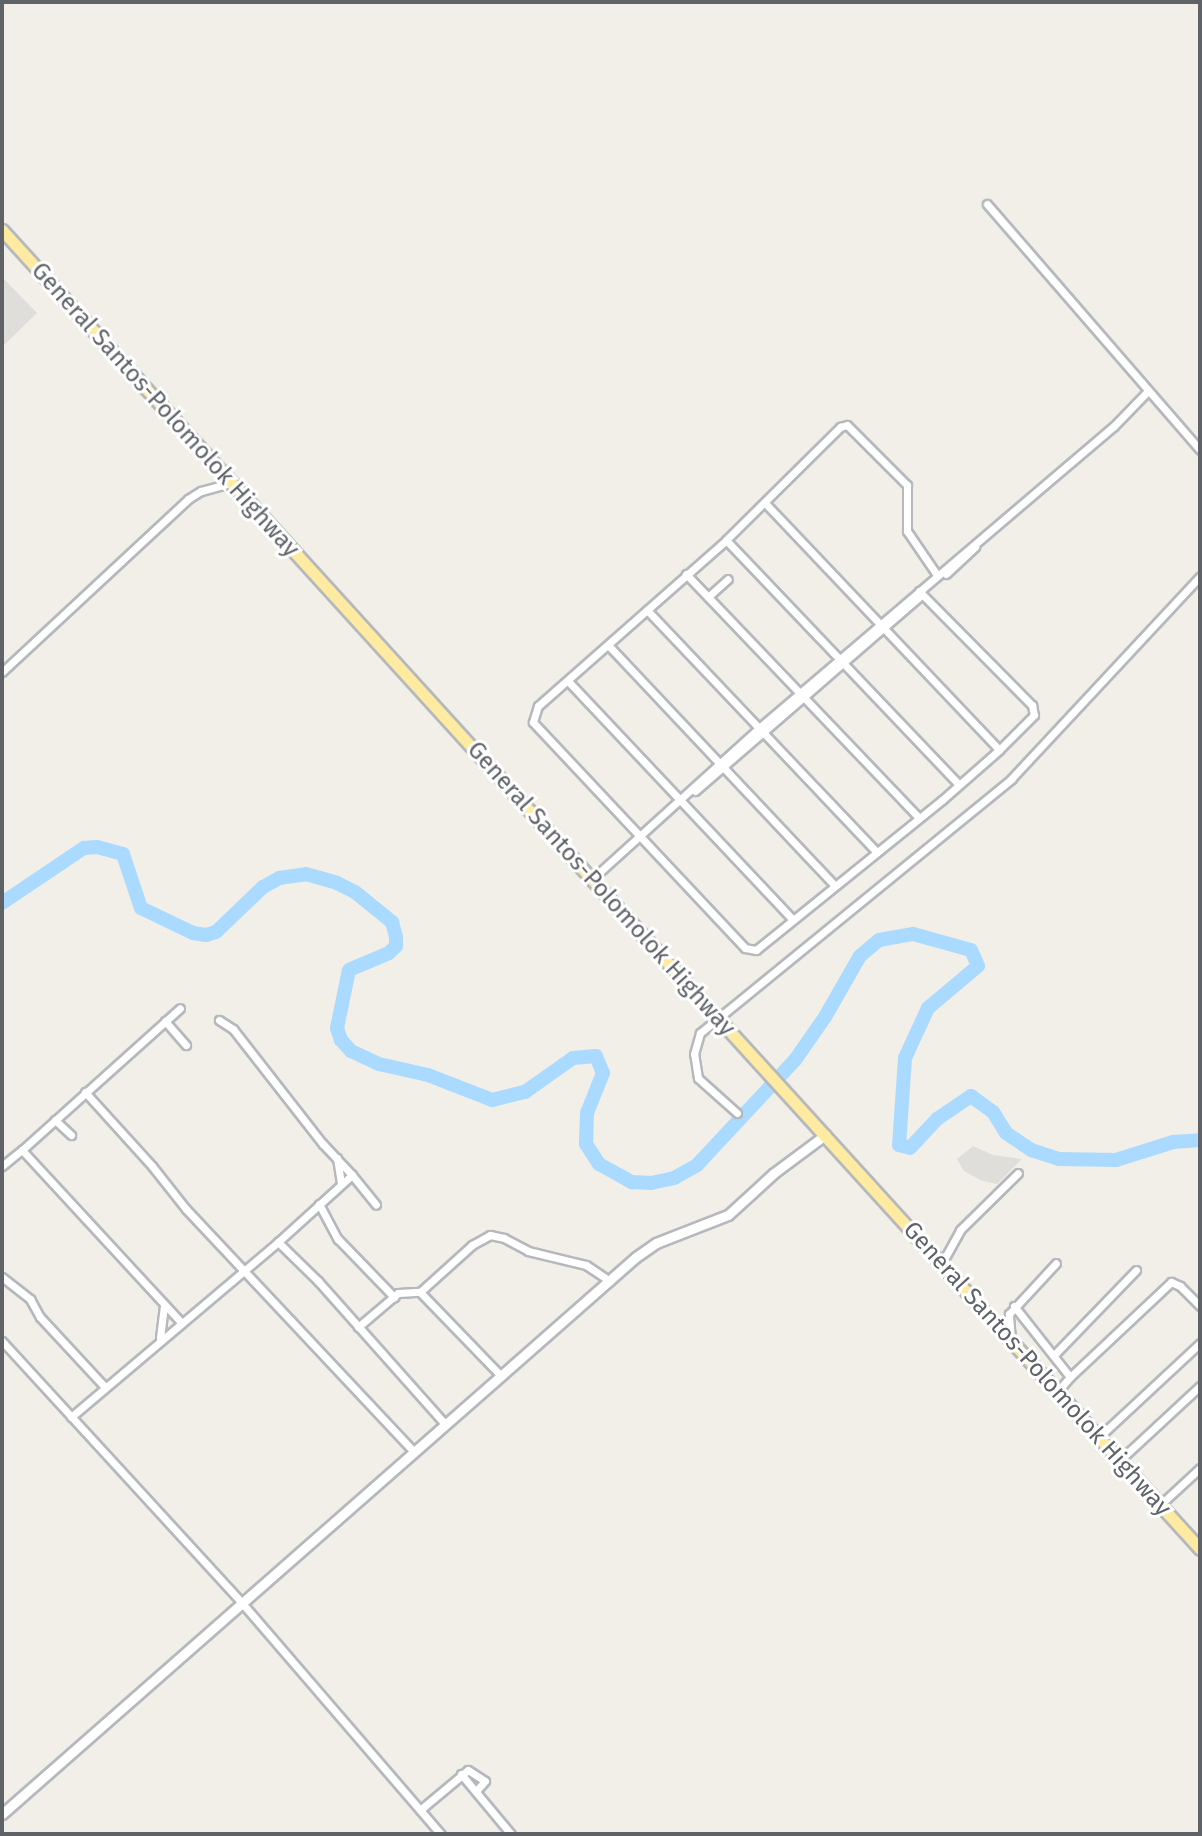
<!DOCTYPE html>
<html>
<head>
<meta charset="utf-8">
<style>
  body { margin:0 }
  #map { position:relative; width:1202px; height:1836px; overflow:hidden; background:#f1efe8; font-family:"Fira Sans",sans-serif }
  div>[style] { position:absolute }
  .industrial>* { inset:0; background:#e0deda }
  .river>* { height:14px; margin:-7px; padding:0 7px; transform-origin:7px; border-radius:7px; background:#aadaff }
  .roads { filter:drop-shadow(2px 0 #b5b8bc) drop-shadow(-2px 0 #b5b8bc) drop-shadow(0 2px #b5b8bc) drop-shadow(0 -2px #b5b8bc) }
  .minor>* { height:7px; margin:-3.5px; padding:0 3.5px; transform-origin:3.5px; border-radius:3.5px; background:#fff }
  .tertiary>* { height:9px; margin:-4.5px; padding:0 4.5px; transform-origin:4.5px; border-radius:4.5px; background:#fff }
  .trunk>* { height:11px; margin:-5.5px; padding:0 5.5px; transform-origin:5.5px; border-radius:5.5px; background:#feeaa1 }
  span { translate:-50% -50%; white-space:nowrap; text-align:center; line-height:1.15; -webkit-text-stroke:6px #fff; paint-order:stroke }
  .street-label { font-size:24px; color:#5f6368 }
  .frame { position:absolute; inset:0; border:4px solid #5f6368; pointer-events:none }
</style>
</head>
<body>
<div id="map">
  <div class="industrial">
    <div style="clip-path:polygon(2px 277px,37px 313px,2px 347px)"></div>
    <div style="clip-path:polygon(973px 1146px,993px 1155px,1022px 1159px,997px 1184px,980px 1180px,964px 1171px,957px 1159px)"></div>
  </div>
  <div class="river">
    <div style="left:2px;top:903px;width:99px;rotate:-33.9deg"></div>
    <div style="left:84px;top:848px;width:13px;rotate:-4deg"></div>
    <div style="left:97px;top:847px;width:27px;rotate:15deg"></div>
    <div style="left:123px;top:854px;width:57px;rotate:71.6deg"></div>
    <div style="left:141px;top:908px;width:58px;rotate:25.7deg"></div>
    <div style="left:193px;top:933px;width:13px;rotate:9deg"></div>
    <div style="left:206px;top:935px;width:10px;rotate:-17deg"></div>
    <div style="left:216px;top:932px;width:65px;rotate:-43.8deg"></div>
    <div style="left:263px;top:887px;width:18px;rotate:-29deg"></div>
    <div style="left:279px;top:878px;width:27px;rotate:-8deg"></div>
    <div style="left:306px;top:874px;width:32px;rotate:16deg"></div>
    <div style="left:337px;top:883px;width:20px;rotate:27deg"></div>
    <div style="left:355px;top:892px;width:48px;rotate:39deg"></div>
    <div style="left:392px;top:922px;width:16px;rotate:75deg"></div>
    <div style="left:396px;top:937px;width:9px;rotate:90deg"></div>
    <div style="left:396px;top:946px;width:10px;rotate:135deg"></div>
    <div style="left:389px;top:953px;width:43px;rotate:157deg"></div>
    <div style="left:349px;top:970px;width:59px;rotate:101.7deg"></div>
    <div style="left:337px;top:1028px;width:13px;rotate:72deg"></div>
    <div style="left:341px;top:1040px;width:15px;rotate:48deg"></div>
    <div style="left:351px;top:1051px;width:31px;rotate:25deg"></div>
    <div style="left:379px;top:1064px;width:50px;rotate:12.7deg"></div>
    <div style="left:428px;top:1075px;width:69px;rotate:21.3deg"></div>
    <div style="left:492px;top:1100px;width:34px;rotate:-14deg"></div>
    <div style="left:525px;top:1092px;width:59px;rotate:-35.3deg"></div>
    <div style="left:573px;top:1058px;width:23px;rotate:-5deg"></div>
    <div style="left:596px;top:1056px;width:18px;rotate:68deg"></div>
    <div style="left:603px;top:1073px;width:43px;rotate:111.8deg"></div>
    <div style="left:587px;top:1113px;width:31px;rotate:92deg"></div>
    <div style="left:586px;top:1144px;width:24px;rotate:57deg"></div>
    <div style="left:599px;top:1164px;width:38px;rotate:29deg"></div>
    <div style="left:632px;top:1182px;width:19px;rotate:3deg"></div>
    <div style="left:651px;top:1183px;width:24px;rotate:-12deg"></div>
    <div style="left:674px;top:1178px;width:26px;rotate:-29deg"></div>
    <div style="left:697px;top:1165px;width:144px;rotate:-47deg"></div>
    <div style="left:795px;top:1060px;width:52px;rotate:-55.1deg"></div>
    <div style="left:825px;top:1017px;width:70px;rotate:-60.2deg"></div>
    <div style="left:860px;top:956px;width:25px;rotate:-40deg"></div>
    <div style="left:879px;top:940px;width:35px;rotate:-10deg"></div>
    <div style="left:913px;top:934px;width:60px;rotate:15.4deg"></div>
    <div style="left:971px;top:950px;width:17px;rotate:66deg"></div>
    <div style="left:978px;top:966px;width:65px;rotate:140deg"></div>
    <div style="left:928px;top:1008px;width:55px;rotate:114.7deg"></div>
    <div style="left:905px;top:1058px;width:87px;rotate:93.9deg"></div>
    <div style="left:899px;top:1145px;width:11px;rotate:15deg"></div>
    <div style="left:910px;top:1148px;width:40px;rotate:-47deg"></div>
    <div style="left:937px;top:1119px;width:41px;rotate:-34.1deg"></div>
    <div style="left:971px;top:1096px;width:27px;rotate:36deg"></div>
    <div style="left:993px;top:1112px;width:25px;rotate:58deg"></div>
    <div style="left:1006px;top:1133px;width:30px;rotate:34deg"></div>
    <div style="left:1031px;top:1150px;width:29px;rotate:18deg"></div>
    <div style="left:1059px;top:1159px;width:57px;rotate:1deg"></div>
    <div style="left:1116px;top:1160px;width:60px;rotate:-17.5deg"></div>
    <div style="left:1173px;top:1142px;width:27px;rotate:-4deg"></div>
  </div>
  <div class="roads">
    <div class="minor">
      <div style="left:987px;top:204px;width:325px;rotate:49.1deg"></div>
      <div style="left:765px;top:503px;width:340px;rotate:46.5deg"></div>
      <div style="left:726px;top:540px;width:161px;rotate:-44.7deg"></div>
      <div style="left:840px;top:427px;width:7px;rotate:-16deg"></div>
      <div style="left:847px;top:425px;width:85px;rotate:45deg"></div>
      <div style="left:907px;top:485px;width:46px;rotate:90deg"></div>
      <div style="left:907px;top:531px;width:53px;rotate:55.7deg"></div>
      <div style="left:686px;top:574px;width:337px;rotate:46.3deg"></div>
      <div style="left:946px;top:574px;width:40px;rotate:-43deg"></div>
      <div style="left:919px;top:591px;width:161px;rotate:45.3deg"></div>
      <div style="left:1032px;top:705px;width:10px;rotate:79deg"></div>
      <div style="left:1034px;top:715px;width:49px;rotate:135deg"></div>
      <div style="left:999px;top:750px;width:76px;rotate:138.7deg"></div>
      <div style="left:942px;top:800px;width:239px;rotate:141.1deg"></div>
      <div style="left:756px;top:950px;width:11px;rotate:-170deg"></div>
      <div style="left:745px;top:948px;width:310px;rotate:-133.2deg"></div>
      <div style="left:533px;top:722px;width:17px;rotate:-73deg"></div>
      <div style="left:538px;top:706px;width:251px;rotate:-41.4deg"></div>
      <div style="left:726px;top:540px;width:338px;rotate:46.4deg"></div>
      <div style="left:709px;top:596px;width:25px;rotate:-42deg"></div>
      <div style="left:647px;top:610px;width:334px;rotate:46.5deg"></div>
      <div style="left:609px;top:646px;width:328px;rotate:46.7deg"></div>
      <div style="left:2px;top:672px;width:254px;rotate:-42.9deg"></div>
      <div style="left:188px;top:499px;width:15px;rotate:-32deg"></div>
      <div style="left:201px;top:491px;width:31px;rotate:-15deg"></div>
      <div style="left:568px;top:681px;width:327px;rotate:46.7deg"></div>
      <div style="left:695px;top:791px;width:299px;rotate:-40.9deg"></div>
      <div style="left:592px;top:879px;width:225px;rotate:-42.1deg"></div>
      <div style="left:759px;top:728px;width:466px;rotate:-40.4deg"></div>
      <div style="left:1114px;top:426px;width:47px;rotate:-45.9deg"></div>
      <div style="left:219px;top:1020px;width:17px;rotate:33deg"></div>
      <div style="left:233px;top:1029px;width:146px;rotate:52deg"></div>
      <div style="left:323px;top:1144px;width:42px;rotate:46.9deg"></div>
      <div style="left:165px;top:1021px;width:32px;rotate:49deg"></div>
      <div style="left:85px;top:1092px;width:100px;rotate:47.8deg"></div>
      <div style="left:152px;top:1166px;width:55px;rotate:51.7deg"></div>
      <div style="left:186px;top:1209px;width:333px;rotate:46.8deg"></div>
      <div style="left:737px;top:1113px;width:52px;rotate:-138.1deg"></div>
      <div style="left:698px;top:1078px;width:24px;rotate:-99deg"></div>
      <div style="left:694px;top:1054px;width:22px;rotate:-74deg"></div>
      <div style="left:700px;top:1033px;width:402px;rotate:-39.2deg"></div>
      <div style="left:1011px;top:779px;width:277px;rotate:-47deg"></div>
      <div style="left:55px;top:1120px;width:22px;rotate:43deg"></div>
      <div style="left:22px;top:1150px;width:212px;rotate:-41.9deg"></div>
      <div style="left:337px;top:1158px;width:25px;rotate:81deg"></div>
      <div style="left:2px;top:1166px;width:26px;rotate:-39deg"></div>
      <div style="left:22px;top:1150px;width:233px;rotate:47.3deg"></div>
      <div style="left:319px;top:1204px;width:40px;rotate:62deg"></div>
      <div style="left:338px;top:1239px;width:81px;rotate:46deg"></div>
      <div style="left:278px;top:1242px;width:100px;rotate:-42.2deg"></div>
      <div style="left:352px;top:1175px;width:38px;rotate:51deg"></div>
      <div style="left:942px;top:1263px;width:38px;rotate:-61deg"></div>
      <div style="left:960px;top:1230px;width:81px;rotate:-44.5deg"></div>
      <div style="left:2px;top:1277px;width:36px;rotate:38deg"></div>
      <div style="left:30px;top:1299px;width:21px;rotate:61deg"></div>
      <div style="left:40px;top:1317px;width:94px;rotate:47.2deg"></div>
      <div style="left:420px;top:1292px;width:70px;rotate:-42.1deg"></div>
      <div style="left:472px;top:1245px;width:21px;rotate:-29deg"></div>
      <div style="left:490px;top:1235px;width:14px;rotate:12deg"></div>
      <div style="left:504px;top:1238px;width:27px;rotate:28deg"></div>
      <div style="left:528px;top:1251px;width:60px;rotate:13.6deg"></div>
      <div style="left:586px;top:1265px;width:29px;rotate:34deg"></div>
      <div style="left:1014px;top:1306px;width:90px;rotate:51.7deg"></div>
      <div style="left:1070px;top:1377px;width:18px;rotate:131deg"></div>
      <div style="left:358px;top:1327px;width:52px;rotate:-40.4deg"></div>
      <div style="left:398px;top:1293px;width:22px;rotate:-3deg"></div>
      <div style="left:420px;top:1292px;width:117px;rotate:46deg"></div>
      <div style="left:160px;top:1338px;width:34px;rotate:-83deg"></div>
      <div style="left:1011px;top:1339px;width:25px;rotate:-95deg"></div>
      <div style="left:1009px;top:1314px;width:69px;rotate:-47.3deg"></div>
      <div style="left:2px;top:1341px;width:355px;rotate:47.5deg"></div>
      <div style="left:242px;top:1603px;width:305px;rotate:49.3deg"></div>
      <div style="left:1054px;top:1355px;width:118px;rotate:-46deg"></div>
      <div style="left:1070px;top:1377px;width:139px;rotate:-43.2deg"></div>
      <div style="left:1171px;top:1282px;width:10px;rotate:24deg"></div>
      <div style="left:1180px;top:1286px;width:28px;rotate:45deg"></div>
      <div style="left:71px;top:1417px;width:271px;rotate:-40.2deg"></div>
      <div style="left:278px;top:1242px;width:56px;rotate:44.3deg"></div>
      <div style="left:318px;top:1281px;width:191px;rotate:48.4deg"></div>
      <div style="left:1099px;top:1437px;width:138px;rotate:-42.9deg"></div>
      <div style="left:1120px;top:1460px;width:109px;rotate:-42.8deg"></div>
      <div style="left:1160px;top:1505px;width:54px;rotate:-42.8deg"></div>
      <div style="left:461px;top:1774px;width:78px;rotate:50.2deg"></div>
      <div style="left:420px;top:1810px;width:62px;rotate:-39.8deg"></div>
      <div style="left:468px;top:1770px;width:20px;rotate:33deg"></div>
      <div style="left:485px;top:1781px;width:13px;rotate:132deg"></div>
    </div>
    <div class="tertiary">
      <div style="left:2px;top:1814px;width:844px;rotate:-41.3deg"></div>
      <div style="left:636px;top:1257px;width:24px;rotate:-35deg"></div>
      <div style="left:656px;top:1243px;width:77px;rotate:-21.3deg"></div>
      <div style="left:728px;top:1215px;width:62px;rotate:-42.4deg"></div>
      <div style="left:774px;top:1173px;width:64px;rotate:-36.7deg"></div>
    </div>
    <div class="trunk">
      <div style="left:2px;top:230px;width:1782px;rotate:47.75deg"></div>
    </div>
  </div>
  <div class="street-label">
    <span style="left:165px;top:410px;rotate:48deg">General Santos-Polomolok Highway</span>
    <span style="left:601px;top:889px;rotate:48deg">General Santos-Polomolok Highway</span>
    <span style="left:1037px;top:1369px;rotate:48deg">General Santos-Polomolok Highway</span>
  </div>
  <div class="frame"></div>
</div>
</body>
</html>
